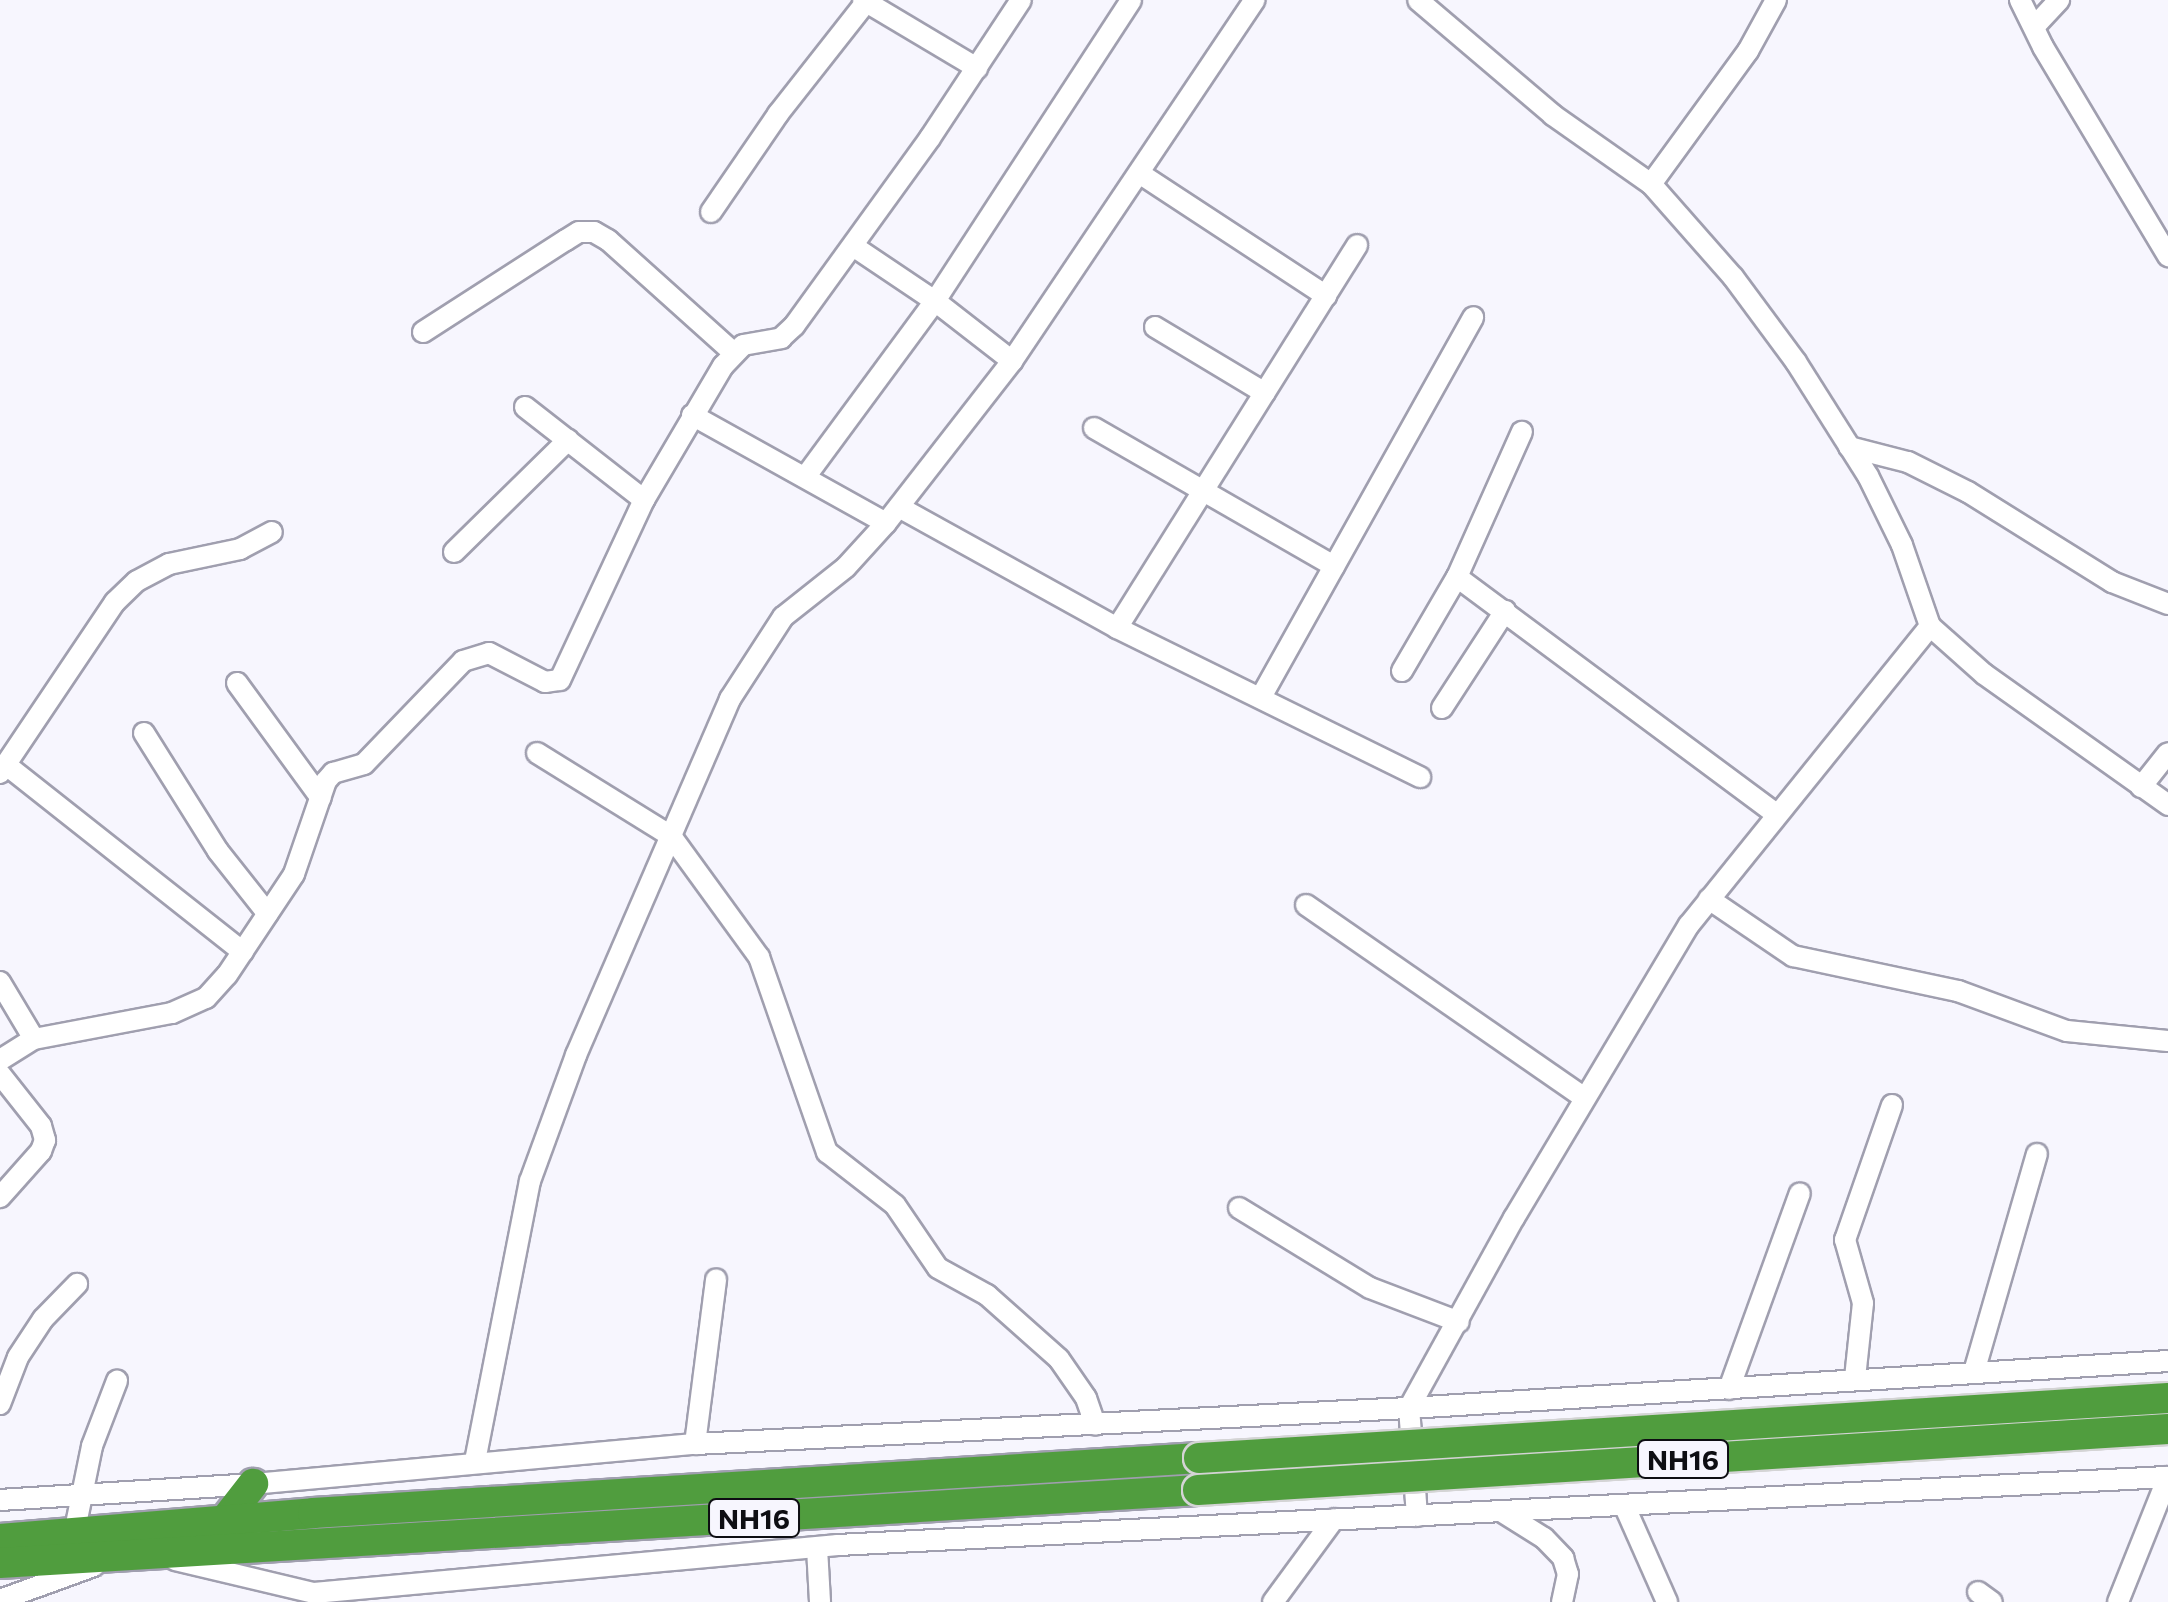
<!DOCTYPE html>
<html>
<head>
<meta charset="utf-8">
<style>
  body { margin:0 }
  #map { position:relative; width:2168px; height:1602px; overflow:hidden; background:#f7f6fe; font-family:Commissioner,sans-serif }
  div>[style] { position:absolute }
  .roads { filter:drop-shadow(2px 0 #a09faf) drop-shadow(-2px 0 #a09faf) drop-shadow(0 2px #a09faf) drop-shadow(0 -2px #a09faf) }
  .minor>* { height:20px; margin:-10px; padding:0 10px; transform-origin:10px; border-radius:10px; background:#fff }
  .highway>* { height:30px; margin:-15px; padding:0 15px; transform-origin:15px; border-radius:15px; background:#509d3e }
  .bridges { filter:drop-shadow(2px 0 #d4d4d5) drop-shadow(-2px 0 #d4d4d5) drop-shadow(0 2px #d4d4d5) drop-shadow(0 -2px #d4d4d5) }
  .highway-bridge>* { height:30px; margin:-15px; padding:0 15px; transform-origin:15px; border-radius:15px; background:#509d3e }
  span { translate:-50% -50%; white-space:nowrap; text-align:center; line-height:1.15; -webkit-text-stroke:10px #f7f6fe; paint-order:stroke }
  .shield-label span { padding:2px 8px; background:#f7f6fe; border:2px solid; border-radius:8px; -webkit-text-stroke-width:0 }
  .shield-label { font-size:28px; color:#0e0e13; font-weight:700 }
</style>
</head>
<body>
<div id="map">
  <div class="roads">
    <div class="minor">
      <div style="left:863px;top:0;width:133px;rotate:30.8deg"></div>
      <div style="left:2020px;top:0;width:52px;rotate:63.9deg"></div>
      <div style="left:2043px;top:47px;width:244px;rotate:59.1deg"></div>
      <div style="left:2034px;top:27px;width:37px;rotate:-47deg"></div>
      <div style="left:1139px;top:173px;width:224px;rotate:33.3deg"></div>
      <div style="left:1651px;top:184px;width:165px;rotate:-53.9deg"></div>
      <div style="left:1748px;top:51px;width:58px;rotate:-61.2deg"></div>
      <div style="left:711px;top:212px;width:119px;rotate:-55.6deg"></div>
      <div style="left:778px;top:114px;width:142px;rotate:-51.8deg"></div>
      <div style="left:853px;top:246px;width:99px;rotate:33.9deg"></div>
      <div style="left:935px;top:301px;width:98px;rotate:37.9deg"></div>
      <div style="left:1155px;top:327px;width:128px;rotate:31deg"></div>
      <div style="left:423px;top:332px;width:170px;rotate:-32.8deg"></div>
      <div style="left:566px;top:240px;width:15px;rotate:-32deg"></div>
      <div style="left:579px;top:232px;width:15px"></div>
      <div style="left:594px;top:232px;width:16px;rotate:30deg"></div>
      <div style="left:608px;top:240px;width:168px;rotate:41.9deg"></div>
      <div style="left:525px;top:407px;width:151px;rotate:38deg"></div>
      <div style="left:692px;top:415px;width:222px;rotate:29.1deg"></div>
      <div style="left:1094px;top:428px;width:277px;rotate:29.9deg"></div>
      <div style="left:1849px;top:447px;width:61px;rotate:14.3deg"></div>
      <div style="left:1908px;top:462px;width:67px;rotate:26.6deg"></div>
      <div style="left:1968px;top:492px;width:170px;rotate:32deg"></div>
      <div style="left:2112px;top:582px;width:60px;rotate:21.4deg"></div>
      <div style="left:806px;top:476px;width:217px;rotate:-53.6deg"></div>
      <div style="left:935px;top:301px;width:359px;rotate:-56.9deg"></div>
      <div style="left:899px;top:507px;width:249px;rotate:29deg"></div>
      <div style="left:1117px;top:628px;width:338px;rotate:26.2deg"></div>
      <div style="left:454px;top:552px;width:160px;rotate:-44.5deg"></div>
      <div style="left:1457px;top:577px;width:399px;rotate:36.6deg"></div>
      <div style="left:1930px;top:626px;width:72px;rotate:41.6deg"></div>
      <div style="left:1984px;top:674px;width:226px;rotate:35.4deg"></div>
      <div style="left:1117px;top:628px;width:452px;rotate:-57.9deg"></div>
      <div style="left:1402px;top:671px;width:109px;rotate:-59.7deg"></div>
      <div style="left:1457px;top:577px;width:159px;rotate:-65.9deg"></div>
      <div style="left:237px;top:683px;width:142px;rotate:53.9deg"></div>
      <div style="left:1261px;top:697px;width:435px;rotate:-60.8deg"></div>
      <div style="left:1442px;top:708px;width:116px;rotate:-57deg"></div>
      <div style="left:144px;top:733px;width:139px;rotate:57.9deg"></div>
      <div style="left:218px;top:851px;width:80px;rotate:51.6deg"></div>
      <div style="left:537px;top:753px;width:158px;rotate:31.8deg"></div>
      <div style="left:671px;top:836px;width:150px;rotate:54deg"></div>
      <div style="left:759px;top:957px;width:207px;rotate:70.8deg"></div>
      <div style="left:827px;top:1152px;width:86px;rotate:37.9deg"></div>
      <div style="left:895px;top:1205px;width:76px;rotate:55.7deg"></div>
      <div style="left:938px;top:1268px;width:56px;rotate:28.9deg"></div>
      <div style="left:987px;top:1295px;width:96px;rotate:41.6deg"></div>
      <div style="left:1059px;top:1359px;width:47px;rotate:55.3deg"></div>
      <div style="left:1086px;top:1398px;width:28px;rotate:71deg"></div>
      <div style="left:5px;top:764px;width:303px;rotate:38.3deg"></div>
      <div style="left:0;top:773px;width:206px;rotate:-56.1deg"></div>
      <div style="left:115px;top:602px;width:30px;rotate:-44deg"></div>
      <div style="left:137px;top:581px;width:36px;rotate:-28deg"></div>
      <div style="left:169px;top:564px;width:73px;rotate:-11.9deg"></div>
      <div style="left:240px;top:549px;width:36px;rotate:-28deg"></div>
      <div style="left:2141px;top:787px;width:43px;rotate:-51.5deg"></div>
      <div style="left:1709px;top:899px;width:102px;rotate:34.2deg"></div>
      <div style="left:1793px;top:956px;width:169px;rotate:12deg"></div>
      <div style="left:1958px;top:991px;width:116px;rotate:20.2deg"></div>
      <div style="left:2067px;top:1031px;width:101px;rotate:5.7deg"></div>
      <div style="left:1306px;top:905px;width:339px;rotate:34.7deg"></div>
      <div style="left:0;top:982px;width:66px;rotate:59.2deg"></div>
      <div style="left:0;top:1060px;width:40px;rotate:-32deg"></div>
      <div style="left:34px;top:1039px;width:140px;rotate:-10.7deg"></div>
      <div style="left:172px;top:1013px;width:37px;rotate:-24deg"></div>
      <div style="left:206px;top:998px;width:31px;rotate:-48deg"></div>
      <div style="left:227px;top:975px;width:121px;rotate:-56.4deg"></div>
      <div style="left:294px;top:874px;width:98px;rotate:-71deg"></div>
      <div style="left:326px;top:781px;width:11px;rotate:-49deg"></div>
      <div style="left:333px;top:773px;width:32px;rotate:-16deg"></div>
      <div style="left:364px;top:764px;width:143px;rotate:-46.1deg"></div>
      <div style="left:463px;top:661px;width:27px;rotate:-17deg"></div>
      <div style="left:489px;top:653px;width:63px;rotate:27.4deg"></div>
      <div style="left:545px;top:682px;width:15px;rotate:-8deg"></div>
      <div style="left:560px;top:680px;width:199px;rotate:-65deg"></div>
      <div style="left:644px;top:500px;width:156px;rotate:-59.5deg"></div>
      <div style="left:723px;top:366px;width:29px;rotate:-46deg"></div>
      <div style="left:743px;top:345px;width:39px;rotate:-10deg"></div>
      <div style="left:781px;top:338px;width:18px;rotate:-43deg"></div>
      <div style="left:794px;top:326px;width:232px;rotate:-54.1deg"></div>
      <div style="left:930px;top:138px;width:165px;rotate:-56.6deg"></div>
      <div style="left:0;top:1074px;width:66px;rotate:51.7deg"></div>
      <div style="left:41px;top:1126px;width:15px;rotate:74deg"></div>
      <div style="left:45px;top:1140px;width:12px;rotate:110deg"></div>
      <div style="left:41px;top:1151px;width:62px;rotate:131.7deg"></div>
      <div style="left:1239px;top:1208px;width:153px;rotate:31.4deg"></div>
      <div style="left:1370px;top:1288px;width:95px;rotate:20.9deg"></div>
      <div style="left:1974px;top:1372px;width:227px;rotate:-73.9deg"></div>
      <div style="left:1855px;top:1378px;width:75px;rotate:-83.9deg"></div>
      <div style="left:1863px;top:1303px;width:66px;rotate:-105.9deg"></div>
      <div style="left:1845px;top:1240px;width:143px;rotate:-70.8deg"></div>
      <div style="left:1729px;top:1389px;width:208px;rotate:-70.1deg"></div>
      <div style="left:0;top:1404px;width:50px;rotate:-69deg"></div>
      <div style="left:18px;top:1357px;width:45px;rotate:-56.7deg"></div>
      <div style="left:43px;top:1319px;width:49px;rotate:-45.8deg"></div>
      <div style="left:695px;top:1444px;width:166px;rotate:-82.7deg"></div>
      <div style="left:475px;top:1461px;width:285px;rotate:-78.9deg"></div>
      <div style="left:530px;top:1181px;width:134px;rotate:-69.9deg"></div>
      <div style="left:576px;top:1055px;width:388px;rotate:-66.6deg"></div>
      <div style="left:730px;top:699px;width:98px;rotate:-57.1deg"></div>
      <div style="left:783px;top:617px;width:80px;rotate:-38.4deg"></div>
      <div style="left:846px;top:567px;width:59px;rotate:-47.7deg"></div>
      <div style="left:886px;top:523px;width:205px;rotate:-52.1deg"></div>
      <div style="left:1012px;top:361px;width:435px;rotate:-56.1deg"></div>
      <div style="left:0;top:1500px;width:254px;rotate:-3.6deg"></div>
      <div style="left:253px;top:1484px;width:444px;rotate:-5.2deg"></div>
      <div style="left:695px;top:1444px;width:715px;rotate:-2.89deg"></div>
      <div style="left:1409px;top:1408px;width:760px;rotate:-3.54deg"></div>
      <div style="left:1625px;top:1507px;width:104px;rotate:66.1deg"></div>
      <div style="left:1504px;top:1513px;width:47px;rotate:32deg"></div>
      <div style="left:1544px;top:1538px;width:28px;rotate:46deg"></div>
      <div style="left:1563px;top:1558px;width:17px;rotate:73deg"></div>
      <div style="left:1568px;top:1574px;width:29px;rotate:102deg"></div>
      <div style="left:1417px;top:1516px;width:108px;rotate:-94.2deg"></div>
      <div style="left:1409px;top:1408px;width:217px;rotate:-61.1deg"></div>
      <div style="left:1514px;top:1218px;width:341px;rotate:-59.2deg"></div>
      <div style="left:1689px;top:925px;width:384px;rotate:-51.1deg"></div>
      <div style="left:1930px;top:626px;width:86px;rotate:-109.1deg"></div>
      <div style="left:1902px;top:545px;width:77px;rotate:-116.2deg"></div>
      <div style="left:1868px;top:476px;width:135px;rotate:-122.3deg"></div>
      <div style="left:1796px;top:362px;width:106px;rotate:-126.5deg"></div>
      <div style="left:1733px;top:277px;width:124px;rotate:-131.4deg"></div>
      <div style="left:1651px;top:184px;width:120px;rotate:-144.9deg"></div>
      <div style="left:1553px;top:115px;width:177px;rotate:-139.6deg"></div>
      <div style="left:74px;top:1534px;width:90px;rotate:-78.4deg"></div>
      <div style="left:92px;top:1446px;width:70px;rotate:-69deg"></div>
      <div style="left:817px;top:1548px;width:54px;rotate:86.8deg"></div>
      <div style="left:175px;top:1560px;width:143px;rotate:13.4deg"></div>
      <div style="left:314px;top:1593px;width:526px;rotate:-5.23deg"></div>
      <div style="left:838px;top:1545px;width:1332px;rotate:-2.93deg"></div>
      <div style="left:2168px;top:1477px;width:135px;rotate:111.8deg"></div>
      <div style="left:1978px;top:1592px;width:17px;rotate:36deg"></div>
      <div style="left:0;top:1600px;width:100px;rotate:-19.9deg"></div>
      <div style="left:1273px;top:1602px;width:103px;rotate:-53.7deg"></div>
    </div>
    <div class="highway">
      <div style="left:225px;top:1520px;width:46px;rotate:-52.1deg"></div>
      <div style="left:0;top:1539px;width:314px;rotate:-4.7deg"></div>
      <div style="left:313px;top:1513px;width:888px;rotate:-3.55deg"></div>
      <div style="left:0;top:1563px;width:1200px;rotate:-3.49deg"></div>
    </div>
  </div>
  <div class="bridges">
    <div class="highway-bridge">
      <div style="left:1199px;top:1458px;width:971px;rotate:-3.54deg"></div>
      <div style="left:1198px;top:1490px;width:972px;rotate:-3.6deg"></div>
    </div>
  </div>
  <div class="shield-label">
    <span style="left:1683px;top:1459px">NH16</span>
    <span style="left:754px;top:1518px">NH16</span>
  </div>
</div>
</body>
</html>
